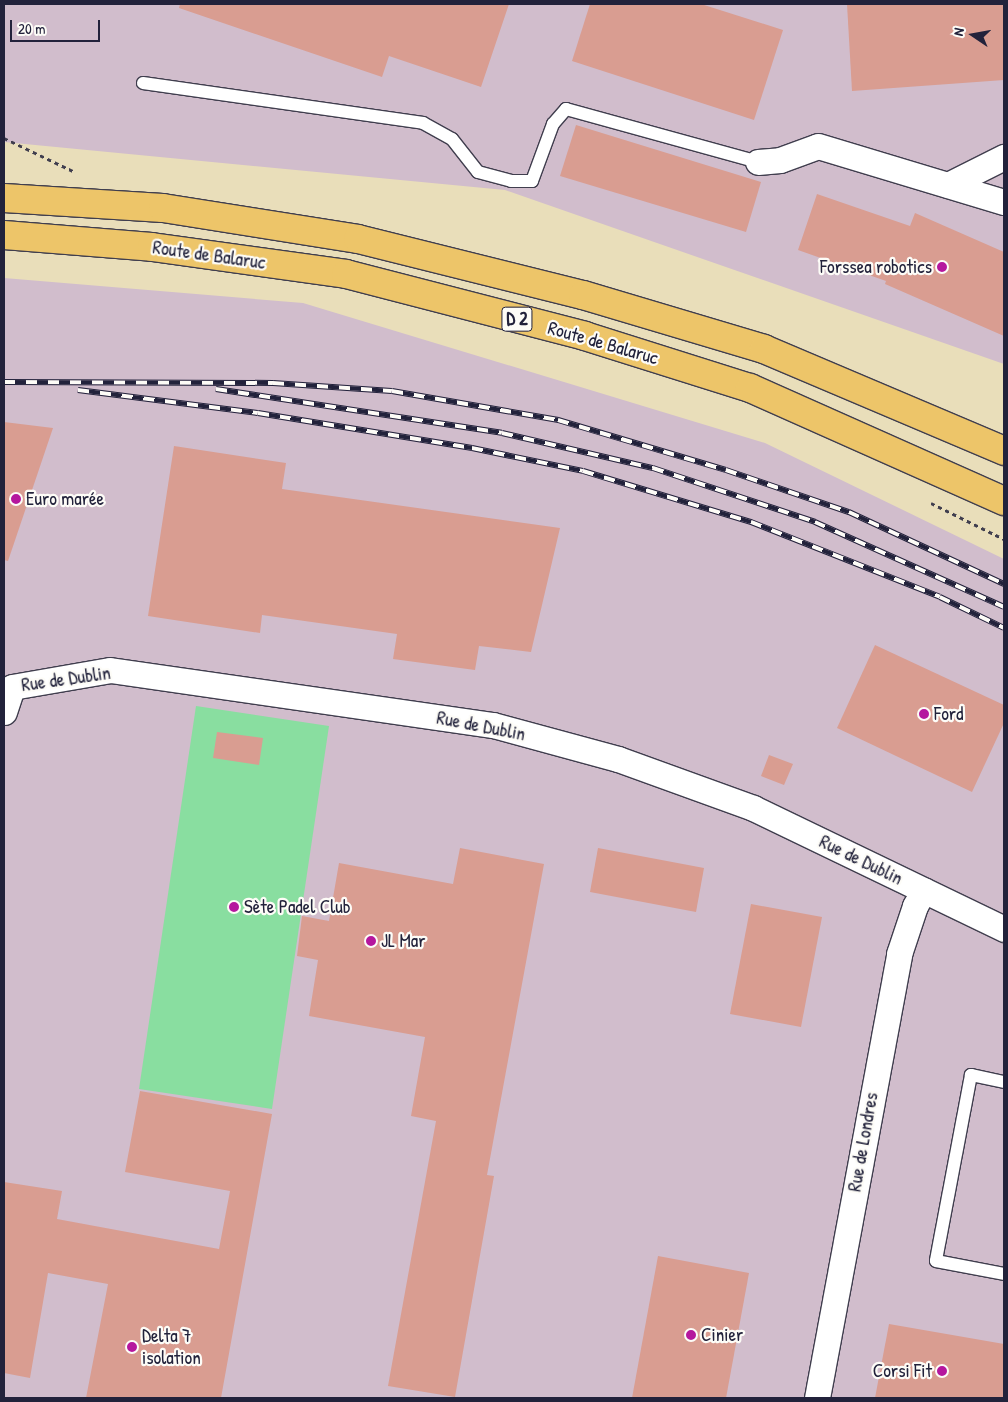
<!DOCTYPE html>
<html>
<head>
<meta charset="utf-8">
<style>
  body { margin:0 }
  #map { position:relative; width:1008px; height:1402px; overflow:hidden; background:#e9deba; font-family:"Patrick Hand",sans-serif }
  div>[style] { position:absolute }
  .industrial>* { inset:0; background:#d1bdcc }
  .green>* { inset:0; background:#89dea0 }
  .building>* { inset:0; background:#d99d91 }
  .path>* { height:3px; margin-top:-1.5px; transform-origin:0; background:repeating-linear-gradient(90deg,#403e4e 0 4px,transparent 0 8px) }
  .roads { filter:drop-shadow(1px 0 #403e4e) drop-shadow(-1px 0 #403e4e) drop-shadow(0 1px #403e4e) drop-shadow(0 -1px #403e4e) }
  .service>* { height:12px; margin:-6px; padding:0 6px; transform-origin:6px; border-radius:6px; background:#fff }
  .minor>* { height:25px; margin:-12.5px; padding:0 12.5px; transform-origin:12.5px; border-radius:12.5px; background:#fff }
  .primary>* { height:28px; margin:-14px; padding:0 14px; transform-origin:14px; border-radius:14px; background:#edc569 }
  .rail>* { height:5.5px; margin-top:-2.75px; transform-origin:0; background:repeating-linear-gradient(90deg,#fdfcf7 0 11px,#22223b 0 22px); box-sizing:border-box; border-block:1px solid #22223b }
  .dots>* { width:14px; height:14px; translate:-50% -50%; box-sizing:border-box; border:2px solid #fdfcf7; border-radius:50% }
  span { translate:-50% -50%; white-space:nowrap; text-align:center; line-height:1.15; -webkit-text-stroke:4.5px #fdfcf7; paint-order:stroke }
  .shield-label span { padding:1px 4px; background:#fdfcf7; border:1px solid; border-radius:4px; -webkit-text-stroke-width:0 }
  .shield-label { font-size:18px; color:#22223b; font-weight:700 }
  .street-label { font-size:19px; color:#22223b }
  .poi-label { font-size:19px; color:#22223b }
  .right { translate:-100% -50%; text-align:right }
  .left { translate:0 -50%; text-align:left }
  .frame { position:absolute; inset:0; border:5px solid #22223b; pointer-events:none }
  .north { position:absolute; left:948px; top:10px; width:50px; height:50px; -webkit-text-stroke:4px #fdfcf7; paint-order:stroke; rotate:282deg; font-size:14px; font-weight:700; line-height:20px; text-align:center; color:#22223b }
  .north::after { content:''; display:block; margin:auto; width:18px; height:22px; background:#22223b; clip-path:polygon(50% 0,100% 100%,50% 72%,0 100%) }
  .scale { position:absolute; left:10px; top:20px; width:90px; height:22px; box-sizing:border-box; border:2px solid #22223b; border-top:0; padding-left:6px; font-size:15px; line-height:18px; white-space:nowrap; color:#22223b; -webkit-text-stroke:4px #fdfcf7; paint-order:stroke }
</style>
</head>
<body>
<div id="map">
  <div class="industrial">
    <div style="clip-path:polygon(4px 4px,1004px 4px,1004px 364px,505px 190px,4px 142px)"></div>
    <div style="clip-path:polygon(4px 278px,303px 303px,765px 443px,1004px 559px,1004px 1398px,4px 1398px)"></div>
  </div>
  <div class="green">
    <div style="clip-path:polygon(196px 706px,329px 726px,272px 1109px,139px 1089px)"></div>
  </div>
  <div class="building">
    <div style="clip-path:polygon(180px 4px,509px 4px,481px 87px,389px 56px,382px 77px,179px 8px)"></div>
    <div style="clip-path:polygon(590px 4px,701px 4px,783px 30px,754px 120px,572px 61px)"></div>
    <div style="clip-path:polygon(847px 4px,1004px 4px,1004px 80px,852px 91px)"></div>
    <div style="clip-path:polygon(576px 125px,761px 182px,746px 232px,560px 176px)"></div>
    <div style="clip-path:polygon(817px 194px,910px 226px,915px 213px,1004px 252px,1004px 336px,885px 284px,886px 281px,798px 250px)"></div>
    <div style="clip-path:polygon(4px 422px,53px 428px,8px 561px,4px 560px)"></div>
    <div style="clip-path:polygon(174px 446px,286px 463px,282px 489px,560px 528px,531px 652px,479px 646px,475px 670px,393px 659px,397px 634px,262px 615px,260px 633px,148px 616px)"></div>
    <div style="clip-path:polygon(875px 645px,1004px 705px,1004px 723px,972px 792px,837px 728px)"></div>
    <div style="clip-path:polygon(217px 732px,263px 738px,259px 765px,213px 758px)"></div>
    <div style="clip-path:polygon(769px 755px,793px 764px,784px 785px,761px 776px)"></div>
    <div style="clip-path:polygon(460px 848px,544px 864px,487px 1175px,494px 1176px,455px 1397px,388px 1386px,436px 1121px,411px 1116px,425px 1037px,309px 1016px,318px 960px,297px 956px,302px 916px,329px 921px,339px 863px,453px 884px)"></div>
    <div style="clip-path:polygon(598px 848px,704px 868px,696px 912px,590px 892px)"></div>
    <div style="clip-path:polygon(751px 904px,822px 917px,801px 1027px,730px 1014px)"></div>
    <div style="clip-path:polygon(140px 1091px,272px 1114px,221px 1398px,86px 1398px,108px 1284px,48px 1273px,30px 1378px,4px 1373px,4px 1182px,62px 1191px,57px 1219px,219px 1249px,230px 1191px,125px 1172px)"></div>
    <div style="clip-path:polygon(658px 1256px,749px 1273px,726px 1398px,632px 1398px)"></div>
    <div style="clip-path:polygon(889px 1324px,1004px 1344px,1004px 1398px,875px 1398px)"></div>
  </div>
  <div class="path">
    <div style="left:4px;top:138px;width:79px;rotate:25.6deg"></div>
    <div style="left:931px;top:503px;width:81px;rotate:26.3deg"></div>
  </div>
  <div class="roads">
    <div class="service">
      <div style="left:143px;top:83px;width:283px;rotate:8.1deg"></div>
      <div style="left:423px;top:123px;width:33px;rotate:29deg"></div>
      <div style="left:452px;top:139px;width:42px;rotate:51.8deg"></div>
      <div style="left:478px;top:172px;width:34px;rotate:15deg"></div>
      <div style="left:511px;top:181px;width:21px"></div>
      <div style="left:532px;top:181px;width:61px;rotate:-69.8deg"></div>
      <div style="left:553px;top:124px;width:20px;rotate:-49deg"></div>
      <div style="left:566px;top:109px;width:199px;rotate:15.4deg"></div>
      <div style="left:1004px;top:1082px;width:34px;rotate:-168deg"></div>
      <div style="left:971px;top:1075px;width:189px;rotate:100.7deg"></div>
      <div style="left:936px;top:1261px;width:69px;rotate:10.8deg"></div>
    </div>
    <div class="minor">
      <div style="left:758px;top:162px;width:22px;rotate:-5deg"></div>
      <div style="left:780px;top:160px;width:40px;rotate:-20.2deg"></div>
      <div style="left:818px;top:146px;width:194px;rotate:16.8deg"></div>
      <div style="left:948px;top:185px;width:63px;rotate:-26.6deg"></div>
      <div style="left:12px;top:687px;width:99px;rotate:-9.8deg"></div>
      <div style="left:110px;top:670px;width:387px;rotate:8.2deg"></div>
      <div style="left:493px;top:725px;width:130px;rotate:15.2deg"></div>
      <div style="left:618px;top:759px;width:144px;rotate:19.9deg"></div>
      <div style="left:753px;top:808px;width:279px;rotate:25.7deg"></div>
      <div style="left:4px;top:712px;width:26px;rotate:-72deg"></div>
      <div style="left:817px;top:1398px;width:452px;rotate:-79.5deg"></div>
      <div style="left:899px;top:954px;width:51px;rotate:-71.6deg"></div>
      <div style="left:915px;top:906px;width:18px;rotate:-61deg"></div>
    </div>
    <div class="primary">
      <div style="left:4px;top:198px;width:159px;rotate:3.6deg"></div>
      <div style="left:163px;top:208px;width:197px;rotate:9deg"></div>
      <div style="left:358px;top:239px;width:232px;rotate:14deg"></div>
      <div style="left:583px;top:295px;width:189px;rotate:16.6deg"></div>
      <div style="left:764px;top:349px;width:261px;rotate:23deg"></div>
      <div style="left:4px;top:235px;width:148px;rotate:4.6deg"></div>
      <div style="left:152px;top:247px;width:196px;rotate:7.9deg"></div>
      <div style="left:346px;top:274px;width:247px;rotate:14.5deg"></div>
      <div style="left:585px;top:336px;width:173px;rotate:17.5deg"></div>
      <div style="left:750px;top:388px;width:278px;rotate:24deg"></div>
    </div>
  </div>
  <div class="rail">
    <div style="left:4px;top:382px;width:269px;rotate:0.2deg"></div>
    <div style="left:273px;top:383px;width:119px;rotate:3.8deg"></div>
    <div style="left:392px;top:391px;width:169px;rotate:9.9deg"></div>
    <div style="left:558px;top:420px;width:175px;rotate:16.6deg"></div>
    <div style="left:726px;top:470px;width:130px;rotate:18.9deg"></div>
    <div style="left:849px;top:512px;width:171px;rotate:24.9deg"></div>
    <div style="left:216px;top:389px;width:289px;rotate:8.7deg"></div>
    <div style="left:502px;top:433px;width:155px;rotate:13.1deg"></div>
    <div style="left:653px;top:468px;width:171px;rotate:18.4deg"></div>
    <div style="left:815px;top:522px;width:207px;rotate:24.2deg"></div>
    <div style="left:78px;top:390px;width:181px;rotate:7.3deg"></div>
    <div style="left:258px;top:413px;width:217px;rotate:9.3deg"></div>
    <div style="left:472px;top:448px;width:113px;rotate:11.7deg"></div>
    <div style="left:583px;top:471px;width:176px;rotate:16.9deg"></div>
    <div style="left:751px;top:522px;width:203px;rotate:21.6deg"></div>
    <div style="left:940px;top:597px;width:71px;rotate:25.8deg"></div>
  </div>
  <div class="dots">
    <div style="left:942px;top:267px;background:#b5179e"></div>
    <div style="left:16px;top:499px;background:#b5179e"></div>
    <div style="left:924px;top:714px;background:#b5179e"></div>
    <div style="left:234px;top:907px;background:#b5179e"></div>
    <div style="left:371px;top:941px;background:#b5179e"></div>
    <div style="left:691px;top:1335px;background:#b5179e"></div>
    <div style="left:132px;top:1347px;background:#b5179e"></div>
    <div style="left:942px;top:1371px;background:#b5179e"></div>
  </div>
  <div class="shield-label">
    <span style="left:517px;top:319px">D 2</span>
  </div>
  <div class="street-label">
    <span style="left:209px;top:255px;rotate:8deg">Route de Balaruc</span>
    <span style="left:603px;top:343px;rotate:16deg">Route de Balaruc</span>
    <span style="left:66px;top:679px;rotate:-8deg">Rue de Dublin</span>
    <span style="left:481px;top:726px;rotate:11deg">Rue de Dublin</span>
    <span style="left:861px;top:860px;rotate:26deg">Rue de Dublin</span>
    <span style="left:863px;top:1142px;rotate:-80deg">Rue de Londres</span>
  </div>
  <div class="poi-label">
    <span class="right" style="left:932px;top:267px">Forssea robotics</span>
    <span class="left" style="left:26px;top:499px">Euro marée</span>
    <span class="left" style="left:934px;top:714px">Ford</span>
    <span class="left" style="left:244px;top:907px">Sète Padel Club</span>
    <span class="left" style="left:381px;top:941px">JL Mar</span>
    <span class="left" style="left:701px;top:1335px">Cinier</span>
    <span class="left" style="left:142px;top:1347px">Delta 7<br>isolation</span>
    <span class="right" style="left:932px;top:1371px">Corsi Fit</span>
  </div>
  <div class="frame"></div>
  <div class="north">N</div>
  <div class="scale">20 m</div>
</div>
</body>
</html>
